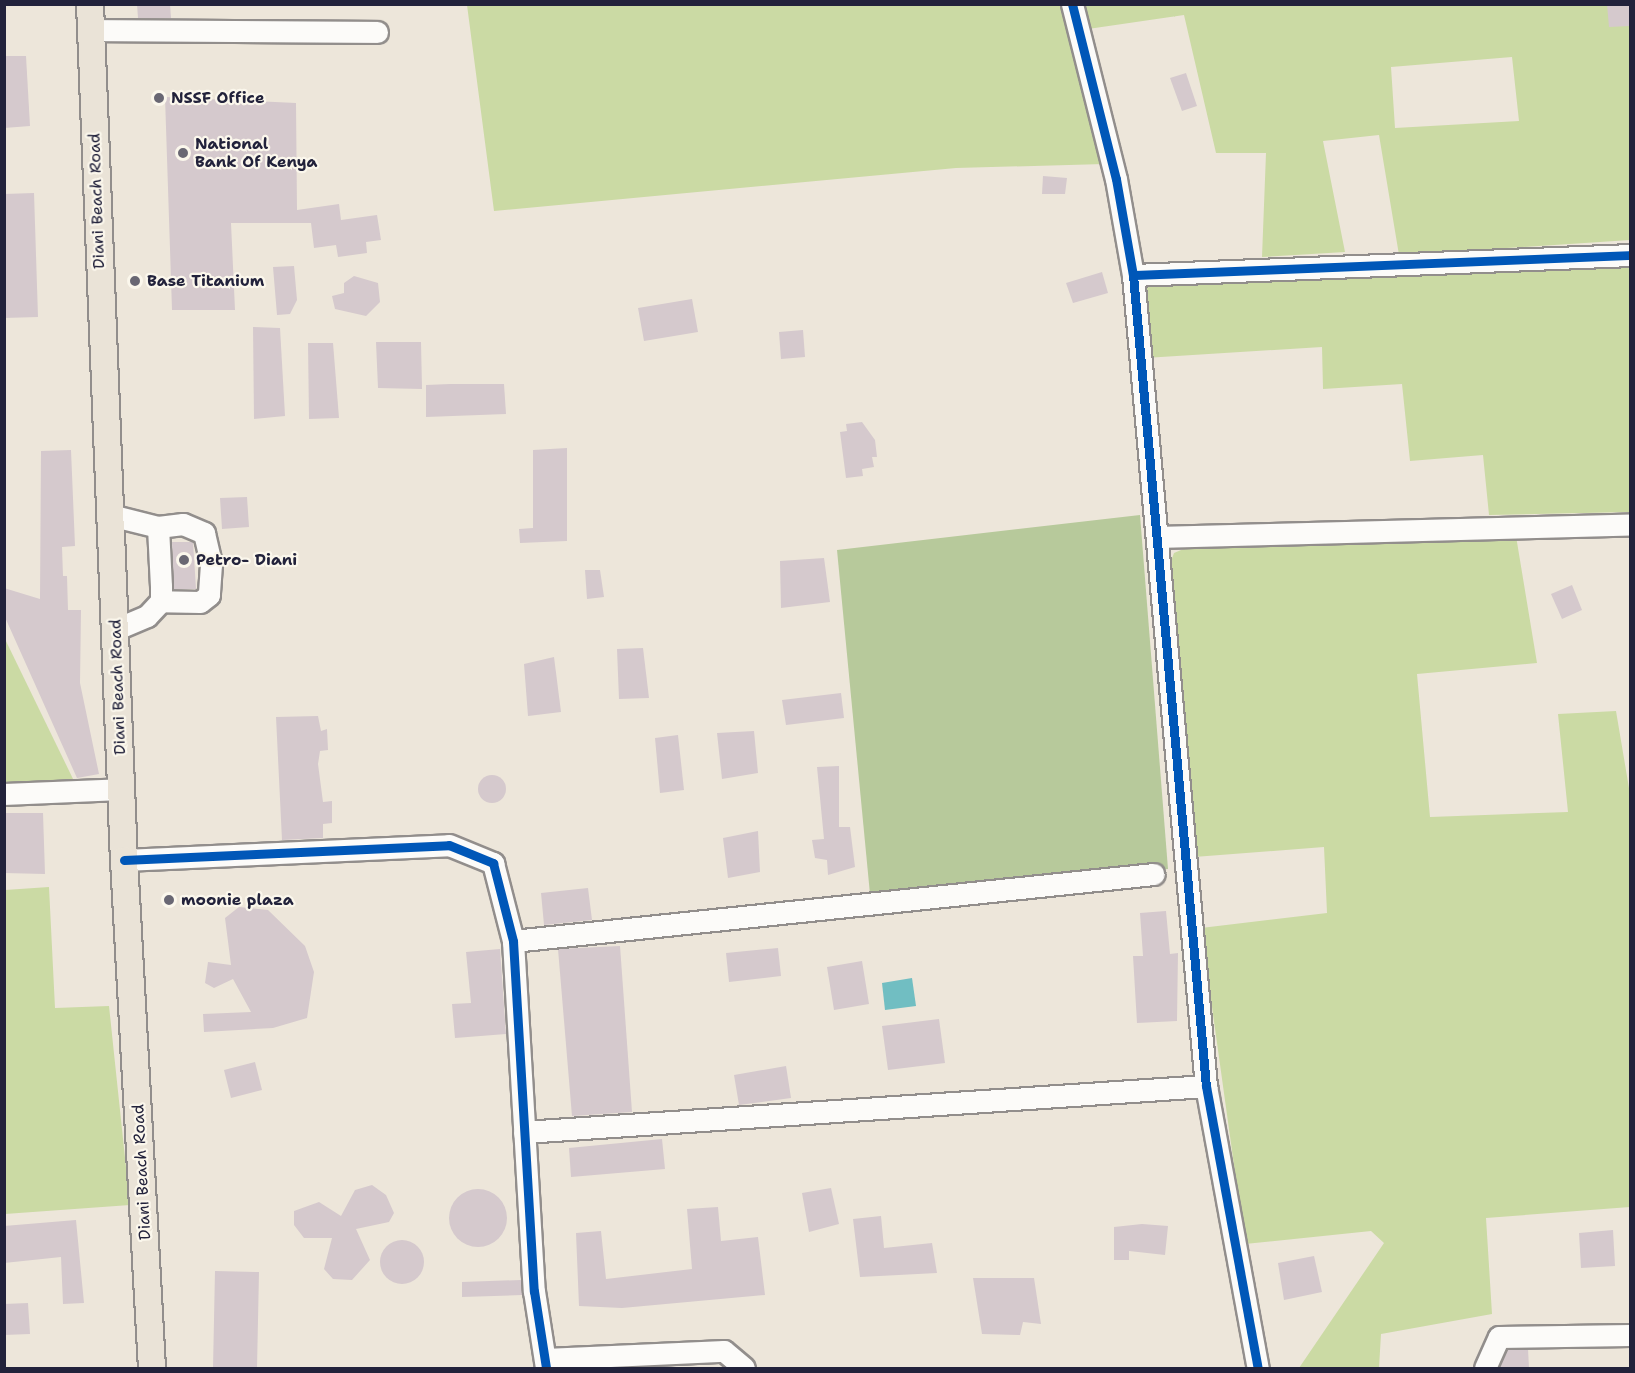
<!DOCTYPE html>
<html>
<head>
<meta charset="utf-8">
<style>
  body { margin:0 }
  #map { position:relative; width:1635px; height:1373px; overflow:hidden; background:#ede6da; font-family:"Shantell Sans",sans-serif }
  div>[style] { position:absolute }
  .green>* { inset:0; background:#cbdaa4 }
  .forest>* { inset:0; background:#b7c99b }
  .water>* { inset:0; background:#71bec2 }
  .building>* { inset:0; background:#d5c9cd }
  .round { border-radius:50% }
  .roads { filter:drop-shadow(2px 0 #928e8c) drop-shadow(-2px 0 #928e8c) drop-shadow(0 2px #928e8c) drop-shadow(0 -2px #928e8c) }
  .minor>* { height:21px; margin:-10.5px; padding:0 10.5px; transform-origin:10.5px; border-radius:10.5px; background:#fcfbf9 }
  .major>* { height:26px; margin:-13px; padding:0 13px; transform-origin:13px; border-radius:13px; background:#eae3d7 }
  .cycleway>* { height:9px; margin:-4.5px; padding:0 4.5px; transform-origin:4.5px; border-radius:4.5px; background:#0057b8 }
  .dots>* { width:16px; height:16px; translate:-50% -50%; box-sizing:border-box; border:3px solid #fbf7ec; border-radius:50% }
  span { translate:-50% -50%; white-space:nowrap; text-align:center; line-height:1.15; -webkit-text-stroke:4.5px #fbf7ec; paint-order:stroke }
  .poi-label { font-size:16px; color:#22223b; font-weight:700 }
  .left { translate:0 -50%; text-align:left }
  .street-label { font-size:16px; color:#22223b }
  .frame { position:absolute; inset:0; border:6px solid #22223b; pointer-events:none }
</style>
</head>
<body>
<div id="map">
  <div class="green">
    <div style="clip-path:polygon(467px 5px,1060px 5px,1104px 164px,956px 168px,494px 211px)"></div>
    <div style="clip-path:polygon(evenodd,1080px 5px,1630px 5px,1630px 240px,1399px 255px,1379px 135px,1323px 141px,1345px 252px,1262px 257px,1266px 153px,1216px 153px,1184px 15px,1088px 29px,1080px 5px,1512px 57px,1519px 121px,1395px 128px,1391px 67px,1512px 57px)"></div>
    <div style="clip-path:polygon(1630px 262px,1630px 512px,1489px 515px,1483px 455px,1410px 461px,1402px 384px,1323px 389px,1322px 347px,1145px 358px,1140px 284px)"></div>
    <div style="clip-path:polygon(1516px 536px,1537px 663px,1417px 674px,1430px 817px,1568px 812px,1558px 714px,1616px 711px,1630px 794px,1630px 1207px,1486px 1218px,1492px 1314px,1381px 1334px,1379px 1368px,1299px 1368px,1384px 1243px,1371px 1231px,1245px 1244px,1201px 928px,1327px 913px,1324px 847px,1194px 857px,1165px 578px,1174px 553px,1200px 542px)"></div>
    <div style="clip-path:polygon(4px 637px,75px 783px,73px 801px,5px 805px)"></div>
    <div style="clip-path:polygon(49px 887px,55px 1008px,109px 1006px,130px 1205px,5px 1214px,5px 890px)"></div>
  </div>
  <div class="forest">
    <div style="clip-path:polygon(1140px 515px,1168px 869px,870px 894px,837px 550px)"></div>
  </div>
  <div class="water">
    <div style="clip-path:polygon(912px 978px,916px 1006px,885px 1010px,882px 983px)"></div>
  </div>
  <div class="building">
    <div style="clip-path:polygon(137px 4px,170px 4px,171px 18px,138px 18px)"></div>
    <div style="clip-path:polygon(1607px 4px,1630px 4px,1630px 26px,1609px 27px)"></div>
    <div style="clip-path:polygon(4px 56px,26px 56px,30px 126px,4px 128px)"></div>
    <div style="clip-path:polygon(1186px 73px,1197px 106px,1182px 111px,1170px 78px)"></div>
    <div style="clip-path:polygon(165px 97px,296px 103px,297px 210px,339px 204px,341px 220px,377px 215px,381px 240px,366px 242px,367px 253px,338px 257px,336px 245px,314px 248px,311px 223px,231px 223px,235px 310px,172px 310px)"></div>
    <div style="clip-path:polygon(1043px 176px,1067px 178px,1065px 194px,1042px 194px)"></div>
    <div style="clip-path:polygon(34px 193px,38px 317px,4px 318px,4px 194px)"></div>
    <div style="clip-path:polygon(294px 266px,297px 300px,290px 314px,277px 315px,273px 267px)"></div>
    <div style="clip-path:polygon(1102px 272px,1108px 293px,1073px 303px,1066px 283px)"></div>
    <div style="clip-path:polygon(354px 276px,378px 283px,380px 302px,366px 316px,335px 309px,332px 296px,344px 293px,344px 283px)"></div>
    <div style="clip-path:polygon(692px 299px,698px 332px,644px 341px,638px 308px)"></div>
    <div style="clip-path:polygon(253px 327px,280px 328px,285px 416px,254px 419px)"></div>
    <div style="clip-path:polygon(803px 330px,805px 357px,781px 359px,779px 332px)"></div>
    <div style="clip-path:polygon(376px 342px,421px 342px,422px 389px,378px 388px)"></div>
    <div style="clip-path:polygon(308px 343px,333px 343px,339px 418px,309px 419px)"></div>
    <div style="clip-path:polygon(450px 384px,504px 384px,506px 414px,426px 417px,426px 385px)"></div>
    <div style="clip-path:polygon(862px 422px,875px 440px,877px 457px,872px 457px,874px 467px,862px 469px,863px 476px,846px 478px,840px 432px,847px 431px,846px 424px)"></div>
    <div style="clip-path:polygon(567px 448px,567px 541px,520px 543px,519px 529px,533px 528px,533px 450px)"></div>
    <div style="clip-path:polygon(71px 450px,75px 546px,62px 547px,63px 576px,67px 576px,68px 610px,81px 610px,80px 683px,99px 774px,77px 778px,4px 615px,4px 588px,40px 599px,41px 451px)"></div>
    <div style="clip-path:polygon(247px 497px,249px 527px,222px 529px,220px 498px)"></div>
    <div style="clip-path:polygon(172px 542px,193px 542px,196px 589px,174px 589px)"></div>
    <div style="clip-path:polygon(824px 558px,830px 602px,781px 608px,780px 561px)"></div>
    <div style="clip-path:polygon(585px 570px,600px 570px,604px 597px,587px 599px)"></div>
    <div style="clip-path:polygon(1572px 585px,1582px 610px,1562px 619px,1551px 594px)"></div>
    <div style="clip-path:polygon(643px 648px,649px 698px,619px 699px,617px 649px)"></div>
    <div style="clip-path:polygon(554px 657px,561px 712px,528px 716px,524px 664px)"></div>
    <div style="clip-path:polygon(841px 693px,844px 718px,786px 725px,782px 700px)"></div>
    <div style="clip-path:polygon(318px 716px,321px 731px,327px 729px,328px 750px,320px 751px,318px 764px,323px 802px,332px 801px,332px 823px,323px 824px,323px 838px,282px 840px,276px 717px)"></div>
    <div style="clip-path:polygon(754px 731px,758px 773px,722px 779px,717px 733px)"></div>
    <div style="clip-path:polygon(678px 735px,684px 790px,660px 793px,655px 738px)"></div>
    <div style="clip-path:polygon(839px 766px,839px 827px,850px 827px,855px 867px,828px 875px,827px 860px,815px 858px,812px 840px,824px 839px,817px 767px)"></div>
    <div class="round" style="left:478px;top:775px;width:28px;height:28px"></div>
    <div style="clip-path:polygon(4px 813px,43px 813px,45px 874px,4px 873px)"></div>
    <div style="clip-path:polygon(758px 831px,760px 872px,728px 878px,723px 838px)"></div>
    <div style="clip-path:polygon(588px 888px,592px 920px,544px 925px,541px 893px)"></div>
    <div style="clip-path:polygon(239px 907px,268px 910px,305px 946px,314px 972px,307px 1018px,273px 1028px,204px 1032px,203px 1014px,251px 1012px,233px 979px,214px 988px,205px 983px,208px 962px,231px 965px,225px 918px)"></div>
    <div style="clip-path:polygon(1166px 911px,1170px 954px,1178px 953px,1177px 1021px,1137px 1023px,1133px 956px,1143px 956px,1140px 913px)"></div>
    <div style="clip-path:polygon(620px 946px,632px 1112px,572px 1116px,558px 949px)"></div>
    <div style="clip-path:polygon(778px 948px,781px 976px,729px 982px,726px 953px)"></div>
    <div style="clip-path:polygon(500px 949px,506px 1034px,455px 1038px,452px 1004px,471px 1003px,466px 952px)"></div>
    <div style="clip-path:polygon(862px 961px,869px 1004px,834px 1010px,827px 967px)"></div>
    <div style="clip-path:polygon(939px 1019px,945px 1063px,888px 1070px,882px 1026px)"></div>
    <div style="clip-path:polygon(255px 1062px,262px 1090px,231px 1098px,224px 1070px)"></div>
    <div style="clip-path:polygon(786px 1066px,791px 1098px,739px 1105px,734px 1075px)"></div>
    <div style="clip-path:polygon(662px 1139px,665px 1169px,571px 1177px,569px 1148px)"></div>
    <div style="clip-path:polygon(372px 1185px,386px 1195px,394px 1213px,389px 1222px,356px 1229px,370px 1260px,352px 1280px,333px 1279px,324px 1269px,332px 1238px,304px 1238px,294px 1225px,294px 1211px,319px 1202px,341px 1216px,355px 1190px)"></div>
    <div style="clip-path:polygon(831px 1188px,839px 1224px,809px 1232px,802px 1193px)"></div>
    <div class="round" style="left:449px;top:1189px;width:58px;height:58px"></div>
    <div style="clip-path:polygon(718px 1207px,721px 1241px,758px 1237px,765px 1295px,622px 1308px,579px 1306px,576px 1233px,601px 1231px,606px 1279px,692px 1269px,687px 1209px)"></div>
    <div style="clip-path:polygon(881px 1216px,884px 1248px,932px 1243px,937px 1273px,860px 1277px,853px 1219px)"></div>
    <div style="clip-path:polygon(76px 1220px,84px 1303px,63px 1304px,61px 1257px,4px 1263px,4px 1226px)"></div>
    <div style="clip-path:polygon(1142px 1224px,1168px 1226px,1165px 1255px,1129px 1251px,1129px 1260px,1114px 1260px,1114px 1227px)"></div>
    <div style="clip-path:polygon(1613px 1230px,1615px 1266px,1581px 1268px,1579px 1233px)"></div>
    <div class="round" style="left:380px;top:1240px;width:44px;height:44px"></div>
    <div style="clip-path:polygon(1314px 1256px,1322px 1292px,1284px 1300px,1278px 1263px)"></div>
    <div style="clip-path:polygon(215px 1271px,259px 1272px,257px 1368px,213px 1368px)"></div>
    <div style="clip-path:polygon(973px 1278px,1034px 1278px,1041px 1324px,1023px 1322px,1020px 1335px,982px 1334px)"></div>
    <div style="clip-path:polygon(521px 1280px,522px 1295px,462px 1297px,462px 1282px)"></div>
    <div style="clip-path:polygon(28px 1303px,30px 1334px,4px 1335px,4px 1304px)"></div>
    <div style="clip-path:polygon(1528px 1349px,1529px 1368px,1499px 1368px,1507px 1350px)"></div>
  </div>
  <div class="roads">
    <div class="minor">
      <div style="left:1072px;top:4px;width:180px;rotate:75.9deg"></div>
      <div style="left:1116px;top:179px;width:97px;rotate:80deg"></div>
      <div style="left:1133px;top:275px;width:814px;rotate:84.86deg"></div>
      <div style="left:1206px;top:1086px;width:287px;rotate:79.6deg"></div>
      <div style="left:91px;top:30px;width:286px;rotate:0.4deg"></div>
      <div style="left:1133px;top:275px;width:497px;rotate:-2.3deg"></div>
      <div style="left:110px;top:515px;width:49px;rotate:14deg"></div>
      <div style="left:158px;top:527px;width:59px;rotate:87.1deg"></div>
      <div style="left:161px;top:586px;width:15px;rotate:90deg"></div>
      <div style="left:161px;top:601px;width:21px;rotate:133deg"></div>
      <div style="left:147px;top:616px;width:34px;rotate:157deg"></div>
      <div style="left:158px;top:527px;width:25px;rotate:-7deg"></div>
      <div style="left:183px;top:524px;width:23px;rotate:23deg"></div>
      <div style="left:204px;top:533px;width:32px;rotate:77deg"></div>
      <div style="left:211px;top:564px;width:31px;rotate:94deg"></div>
      <div style="left:209px;top:595px;width:11px;rotate:142deg"></div>
      <div style="left:200px;top:602px;width:39px;rotate:-179deg"></div>
      <div style="left:1157px;top:537px;width:473px;rotate:-1.5deg"></div>
      <div style="left:4px;top:794px;width:118px;rotate:-2.4deg"></div>
      <div style="left:124px;top:860px;width:325px;rotate:-2.6deg"></div>
      <div style="left:449px;top:845px;width:48px;rotate:22.2deg"></div>
      <div style="left:493px;top:863px;width:81px;rotate:75.6deg"></div>
      <div style="left:513px;top:941px;width:351px;rotate:86.6deg"></div>
      <div style="left:534px;top:1291px;width:78px;rotate:81.1deg"></div>
      <div style="left:513px;top:941px;width:644px;rotate:-5.97deg"></div>
      <div style="left:524px;top:1132px;width:684px;rotate:-3.86deg"></div>
      <div style="left:545px;top:1359px;width:179px;rotate:-2.6deg"></div>
      <div style="left:724px;top:1351px;width:26px;rotate:40deg"></div>
      <div style="left:1485px;top:1368px;width:34px;rotate:-66deg"></div>
      <div style="left:1499px;top:1337px;width:131px;rotate:-0.9deg"></div>
    </div>
    <div class="major">
      <div style="left:90px;top:4px;width:857px;rotate:87.73deg"></div>
      <div style="left:124px;top:860px;width:509px;rotate:86.85deg"></div>
    </div>
  </div>
  <div class="cycleway">
    <div style="left:1072px;top:4px;width:180px;rotate:75.9deg"></div>
    <div style="left:1116px;top:179px;width:97px;rotate:80deg"></div>
    <div style="left:1133px;top:275px;width:814px;rotate:84.86deg"></div>
    <div style="left:1206px;top:1086px;width:287px;rotate:79.6deg"></div>
    <div style="left:1133px;top:275px;width:497px;rotate:-2.3deg"></div>
    <div style="left:124px;top:860px;width:325px;rotate:-2.6deg"></div>
    <div style="left:449px;top:845px;width:48px;rotate:22.2deg"></div>
    <div style="left:493px;top:863px;width:81px;rotate:75.6deg"></div>
    <div style="left:513px;top:941px;width:351px;rotate:86.6deg"></div>
    <div style="left:534px;top:1291px;width:78px;rotate:81.1deg"></div>
  </div>
  <div class="dots">
    <div style="left:159px;top:98px;background:#696773"></div>
    <div style="left:183px;top:153px;background:#696773"></div>
    <div style="left:135px;top:281px;background:#696773"></div>
    <div style="left:184px;top:560px;background:#696773"></div>
    <div style="left:169px;top:900px;background:#696773"></div>
  </div>
  <div class="poi-label">
    <span class="left" style="left:171px;top:98px">NSSF Office</span>
    <span class="left" style="left:195px;top:153px">National<br>Bank Of Kenya</span>
    <span class="left" style="left:147px;top:281px">Base Titanium</span>
    <span class="left" style="left:196px;top:560px">Petro- Diani</span>
    <span class="left" style="left:181px;top:900px">moonie plaza</span>
  </div>
  <div class="street-label">
    <span style="left:97px;top:201px;rotate:-92deg">Diani Beach Road</span>
    <span style="left:118px;top:687px;rotate:-92deg">Diani Beach Road</span>
    <span style="left:142px;top:1172px;rotate:-93deg">Diani Beach Road</span>
  </div>
  <div class="frame"></div>
</div>
</body>
</html>
